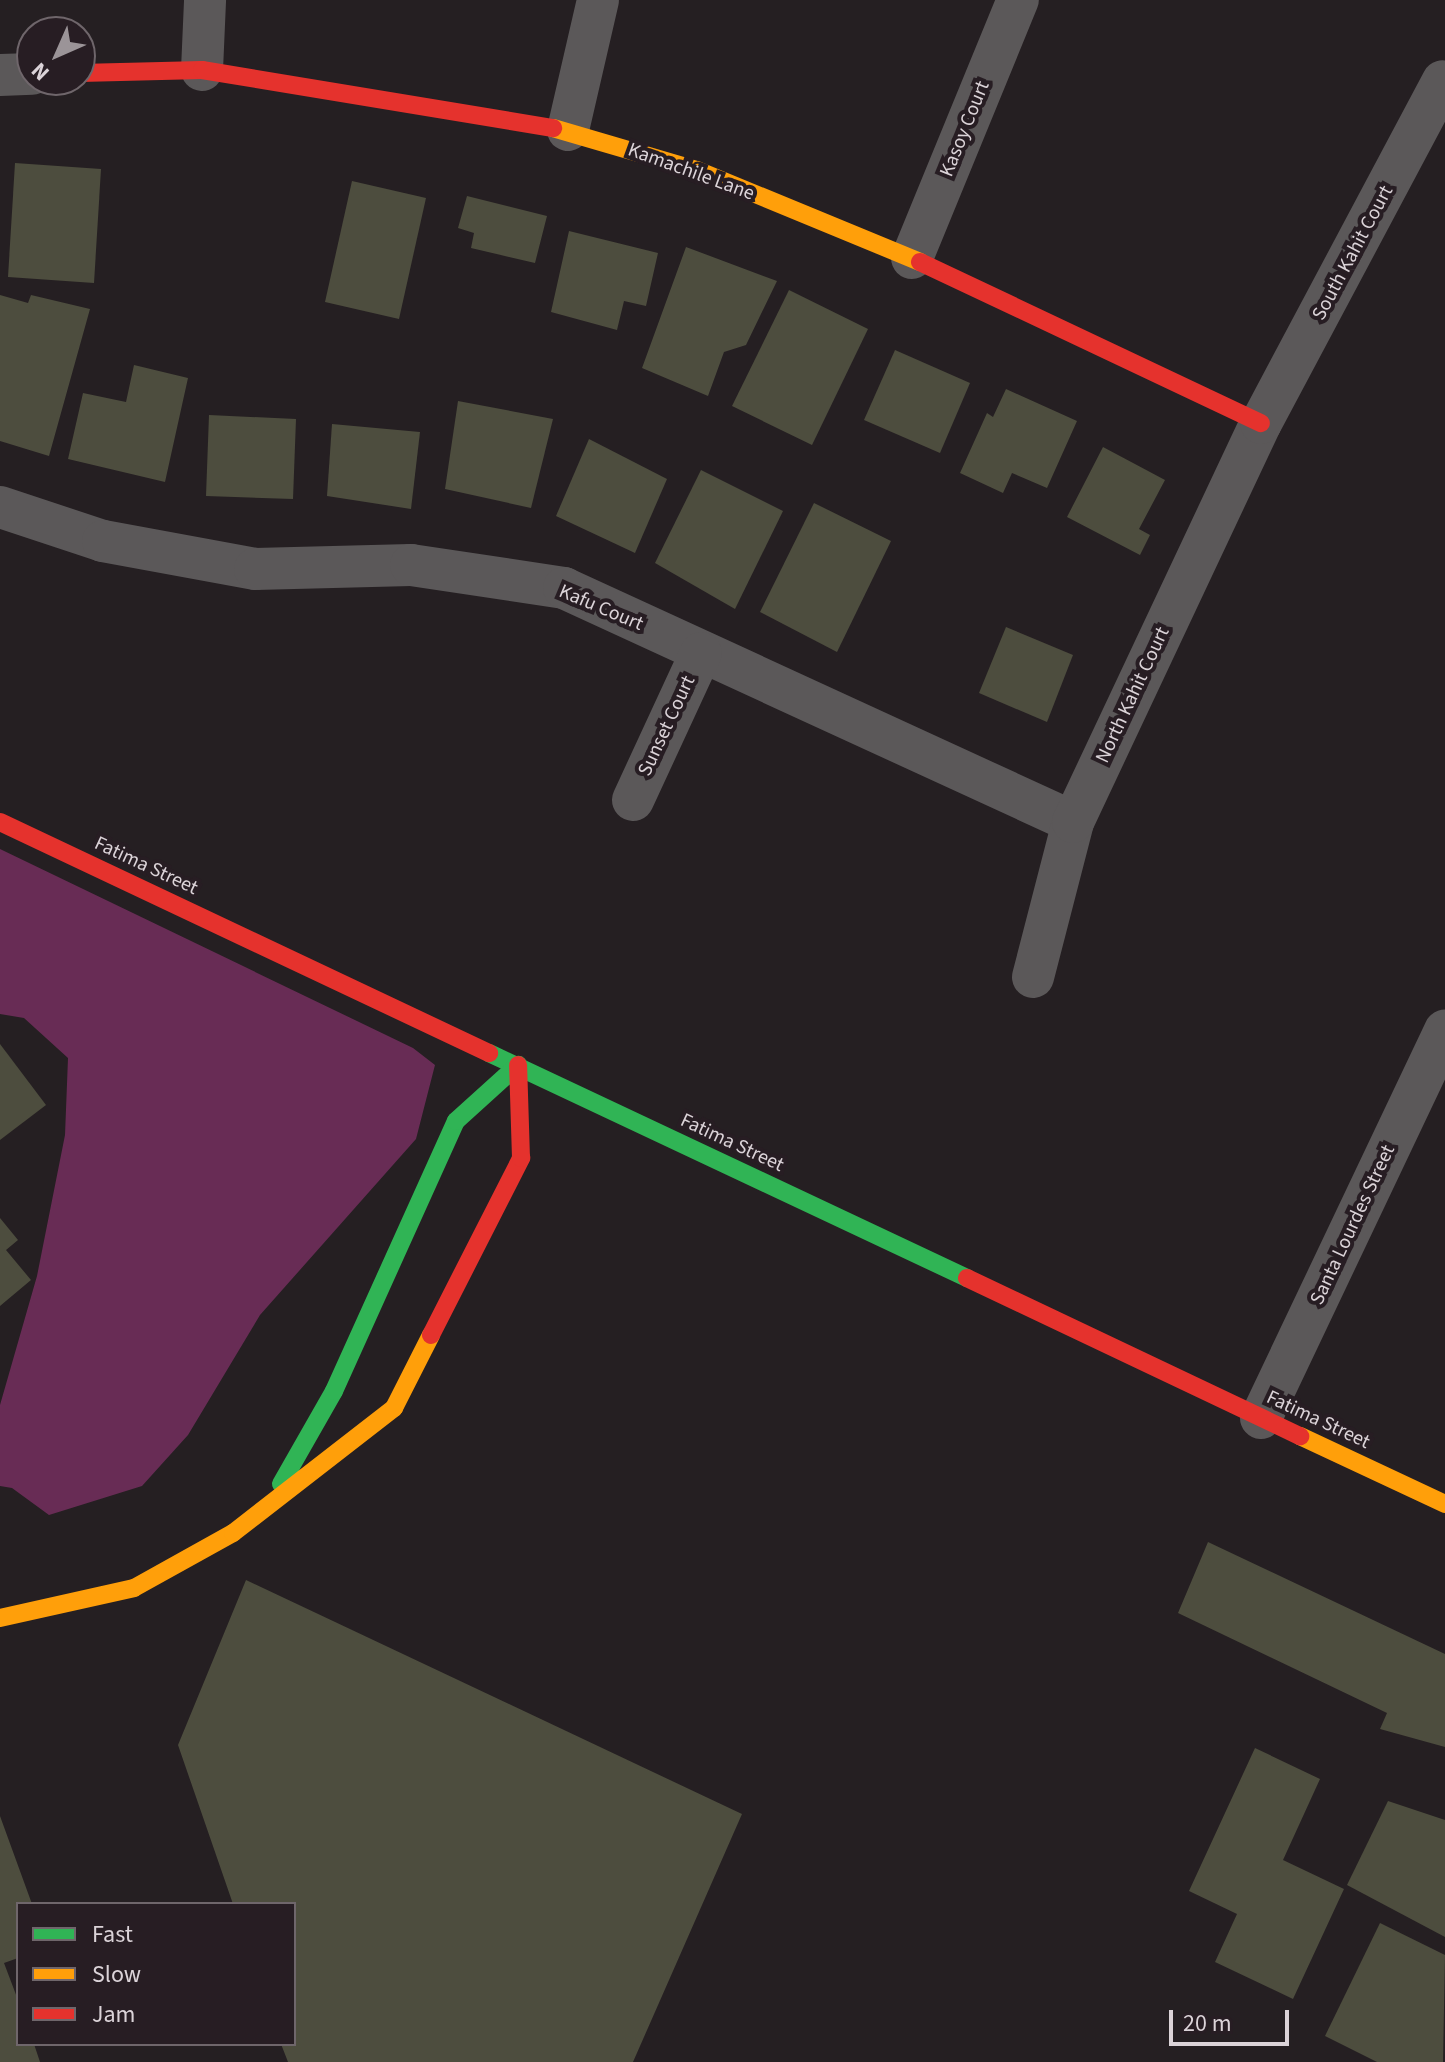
<!DOCTYPE html>
<html>
<head>
<meta charset="utf-8">
<style>
  body { margin:0 }
  #map { position:relative; width:1445px; height:2062px; overflow:hidden; background:#251f22; font-family:"Source Sans 3",sans-serif }
  div>[style] { position:absolute }
  .forest>* { inset:0; background:#682c55 }
  .building>* { inset:0; background:#4d4d3e }
  .street>* { height:42px; margin:-21px; padding:0 21px; transform-origin:21px; border-radius:21px; background:#5b5859 }
  .fast>* { height:18px; margin:-9px; padding:0 9px; transform-origin:9px; border-radius:9px; background:#30b455 }
  .slow>* { height:18px; margin:-9px; padding:0 9px; transform-origin:9px; border-radius:9px; background:#ff9f0a }
  .jam>* { height:18px; margin:-9px; padding:0 9px; transform-origin:9px; border-radius:9px; background:#e5322d }
  span { translate:-50% -50%; white-space:nowrap; text-align:center; line-height:1.15; -webkit-text-stroke:8px #271d23; paint-order:stroke }
  .street-label { font-size:20px; color:#dbd3d8 }
  .legend { position:absolute; left:16px; top:1902px; width:280px; height:144px; box-sizing:border-box; background:#271d23; border:2px solid #6f666b; margin:0; padding:10px 14px; list-style:none; font-size:24px; color:#dbd3d8 }
  .legend li { display:flex; align-items:center; gap:16px; height:40px }
  .legend b { width:40px; border:2px solid #6f666b }
  .north { position:absolute; left:16px; top:16px; width:80px; height:80px; box-sizing:border-box; background:#271d23; border:2px solid #6f666b; border-radius:50%; rotate:225deg; font-size:22px; font-weight:700; line-height:32px; text-align:center; color:#dbd3d8 }
  .north::after { content:''; display:block; margin:auto; width:28px; height:36px; background:#9b9498; clip-path:polygon(50% 0,100% 100%,50% 72%,0 100%) }
  .scale { position:absolute; left:1169px; top:2010px; width:120px; height:36px; box-sizing:border-box; border:4px solid #dbd3d8; border-top:0; padding-left:10px; font-size:24px; line-height:28px; white-space:nowrap; color:#dbd3d8; -webkit-text-stroke:6px #271d23; paint-order:stroke }
</style>
</head>
<body>
<div id="map">
  <div class="forest">
    <div style="clip-path:polygon(0 849px,413px 1048px,435px 1065px,416px 1139px,260px 1315px,188px 1435px,142px 1486px,49px 1515px,12px 1488px,0 1486px,0 1405px,37px 1276px,65px 1135px,68px 1058px,24px 1018px,0 1014px)"></div>
  </div>
  <div class="building">
    <div style="clip-path:polygon(15px 163px,101px 169px,94px 283px,8px 277px)"></div>
    <div style="clip-path:polygon(352px 181px,426px 198px,399px 319px,325px 302px)"></div>
    <div style="clip-path:polygon(467px 196px,547px 216px,535px 263px,471px 248px,474px 233px,458px 228px)"></div>
    <div style="clip-path:polygon(569px 231px,658px 253px,646px 306px,624px 301px,617px 330px,551px 312px)"></div>
    <div style="clip-path:polygon(686px 247px,777px 281px,746px 345px,724px 352px,708px 396px,642px 368px)"></div>
    <div style="clip-path:polygon(789px 290px,868px 329px,812px 445px,732px 406px)"></div>
    <div style="clip-path:polygon(0 295px,28px 303px,31px 295px,90px 309px,49px 456px,0 441px)"></div>
    <div style="clip-path:polygon(895px 350px,970px 383px,940px 453px,864px 420px)"></div>
    <div style="clip-path:polygon(134px 365px,188px 378px,165px 482px,68px 459px,83px 393px,126px 402px)"></div>
    <div style="clip-path:polygon(1006px 389px,1077px 421px,1047px 488px,1012px 473px,1003px 493px,960px 473px,987px 413px,993px 417px)"></div>
    <div style="clip-path:polygon(458px 401px,553px 419px,531px 508px,445px 489px)"></div>
    <div style="clip-path:polygon(209px 415px,296px 419px,293px 499px,206px 496px)"></div>
    <div style="clip-path:polygon(332px 424px,420px 432px,411px 509px,327px 496px)"></div>
    <div style="clip-path:polygon(589px 439px,667px 479px,635px 553px,556px 516px)"></div>
    <div style="clip-path:polygon(1103px 447px,1165px 480px,1139px 529px,1150px 535px,1140px 555px,1067px 517px)"></div>
    <div style="clip-path:polygon(701px 470px,783px 511px,735px 609px,655px 563px)"></div>
    <div style="clip-path:polygon(814px 503px,891px 541px,837px 652px,760px 612px)"></div>
    <div style="clip-path:polygon(1006px 627px,1073px 655px,1047px 722px,979px 693px)"></div>
    <div style="clip-path:polygon(0 1044px,46px 1105px,0 1140px)"></div>
    <div style="clip-path:polygon(0 1218px,18px 1240px,6px 1250px,31px 1280px,0 1306px)"></div>
    <div style="clip-path:polygon(1208px 1542px,1445px 1654px,1445px 1747px,1380px 1729px,1387px 1713px,1178px 1613px)"></div>
    <div style="clip-path:polygon(246px 1580px,742px 1814px,633px 2062px,288px 2062px,281px 2044px,294px 2044px,294px 1904px,233px 1904px,178px 1745px)"></div>
    <div style="clip-path:polygon(1255px 1748px,1320px 1779px,1283px 1860px,1344px 1889px,1293px 1999px,1215px 1962px,1237px 1914px,1189px 1891px)"></div>
    <div style="clip-path:polygon(1388px 1801px,1445px 1820px,1445px 1937px,1347px 1885px)"></div>
    <div style="clip-path:polygon(0 1816px,32px 1904px,18px 1904px,18px 1958px,4px 1963px,18px 2000px,18px 2044px,34px 2044px,40px 2062px,0 2062px)"></div>
    <div style="clip-path:polygon(1380px 1923px,1445px 1955px,1443px 2062px,1377px 2062px,1325px 2036px)"></div>
  </div>
  <div class="street">
    <div style="left:202px;top:70px;width:70px;rotate:-87.5deg"></div>
    <div style="left:0;top:75px;width:32px;rotate:-2deg"></div>
    <div style="left:568px;top:130px;width:133px;rotate:-77deg"></div>
    <div style="left:912px;top:258px;width:279px;rotate:-67.7deg"></div>
    <div style="left:0;top:507px;width:108px;rotate:18.3deg"></div>
    <div style="left:103px;top:541px;width:155px;rotate:10.4deg"></div>
    <div style="left:255px;top:569px;width:156px;rotate:-1.5deg"></div>
    <div style="left:411px;top:565px;width:155px;rotate:8.5deg"></div>
    <div style="left:564px;top:588px;width:560px;rotate:24.69deg"></div>
    <div style="left:633px;top:800px;width:162px;rotate:-65.2deg"></div>
    <div style="left:1033px;top:977px;width:160px;rotate:-75.5deg"></div>
    <div style="left:1073px;top:822px;width:441px;rotate:-64.8deg"></div>
    <div style="left:1261px;top:423px;width:387px;rotate:-62deg"></div>
    <div style="left:1261px;top:1418px;width:429px;rotate:-64.6deg"></div>
  </div>
  <div class="fast">
    <div style="left:489px;top:1053px;width:528px;rotate:25.21deg"></div>
    <div style="left:281px;top:1484px;width:107px;rotate:-60.3deg"></div>
    <div style="left:334px;top:1391px;width:296px;rotate:-65.7deg"></div>
    <div style="left:456px;top:1121px;width:84px;rotate:-42.1deg"></div>
  </div>
  <div class="slow">
    <div style="left:553px;top:128px;width:150px;rotate:16.3deg"></div>
    <div style="left:697px;top:170px;width:241px;rotate:22.4deg"></div>
    <div style="left:1300px;top:1436px;width:160px;rotate:25.1deg"></div>
    <div style="left:0;top:1618px;width:137px;rotate:-12.6deg"></div>
    <div style="left:134px;top:1588px;width:113px;rotate:-29.1deg"></div>
    <div style="left:233px;top:1533px;width:204px;rotate:-37.8deg"></div>
    <div style="left:394px;top:1408px;width:82px;rotate:-63.1deg"></div>
  </div>
  <div class="jam">
    <div style="left:80px;top:73px;width:122px;rotate:-1.4deg"></div>
    <div style="left:202px;top:70px;width:356px;rotate:9.4deg"></div>
    <div style="left:920px;top:262px;width:377px;rotate:25.3deg"></div>
    <div style="left:0;top:822px;width:541px;rotate:25.29deg"></div>
    <div style="left:967px;top:1278px;width:369px;rotate:25.4deg"></div>
    <div style="left:431px;top:1335px;width:199px;rotate:-63deg"></div>
    <div style="left:521px;top:1158px;width:93px;rotate:-91.8deg"></div>
  </div>
  <div class="street-label">
    <span style="left:965px;top:129px;rotate:-68deg">Kasoy Court</span>
    <span style="left:691px;top:172px;rotate:20deg">Kamachile Lane</span>
    <span style="left:1353px;top:253px;rotate:-62deg">South Kahit Court</span>
    <span style="left:601px;top:608px;rotate:23deg">Kafu Court</span>
    <span style="left:1133px;top:695px;rotate:-65deg">North Kahit Court</span>
    <span style="left:667px;top:726px;rotate:-65deg">Sunset Court</span>
    <span style="left:146px;top:866px;rotate:25deg">Fatima Street</span>
    <span style="left:732px;top:1143px;rotate:25deg">Fatima Street</span>
    <span style="left:1353px;top:1225px;rotate:-65deg">Santa Lourdes Street</span>
    <span style="left:1318px;top:1420px;rotate:25deg">Fatima Street</span>
  </div>
  <ul class="legend">
  <li><b style="height:10px;background:#30b455"></b>Fast</li>
  <li><b style="height:10px;background:#ff9f0a"></b>Slow</li>
  <li><b style="height:10px;background:#e5322d"></b>Jam</li>
  </ul>
  <div class="north">N</div>
  <div class="scale">20 m</div>
</div>
</body>
</html>
